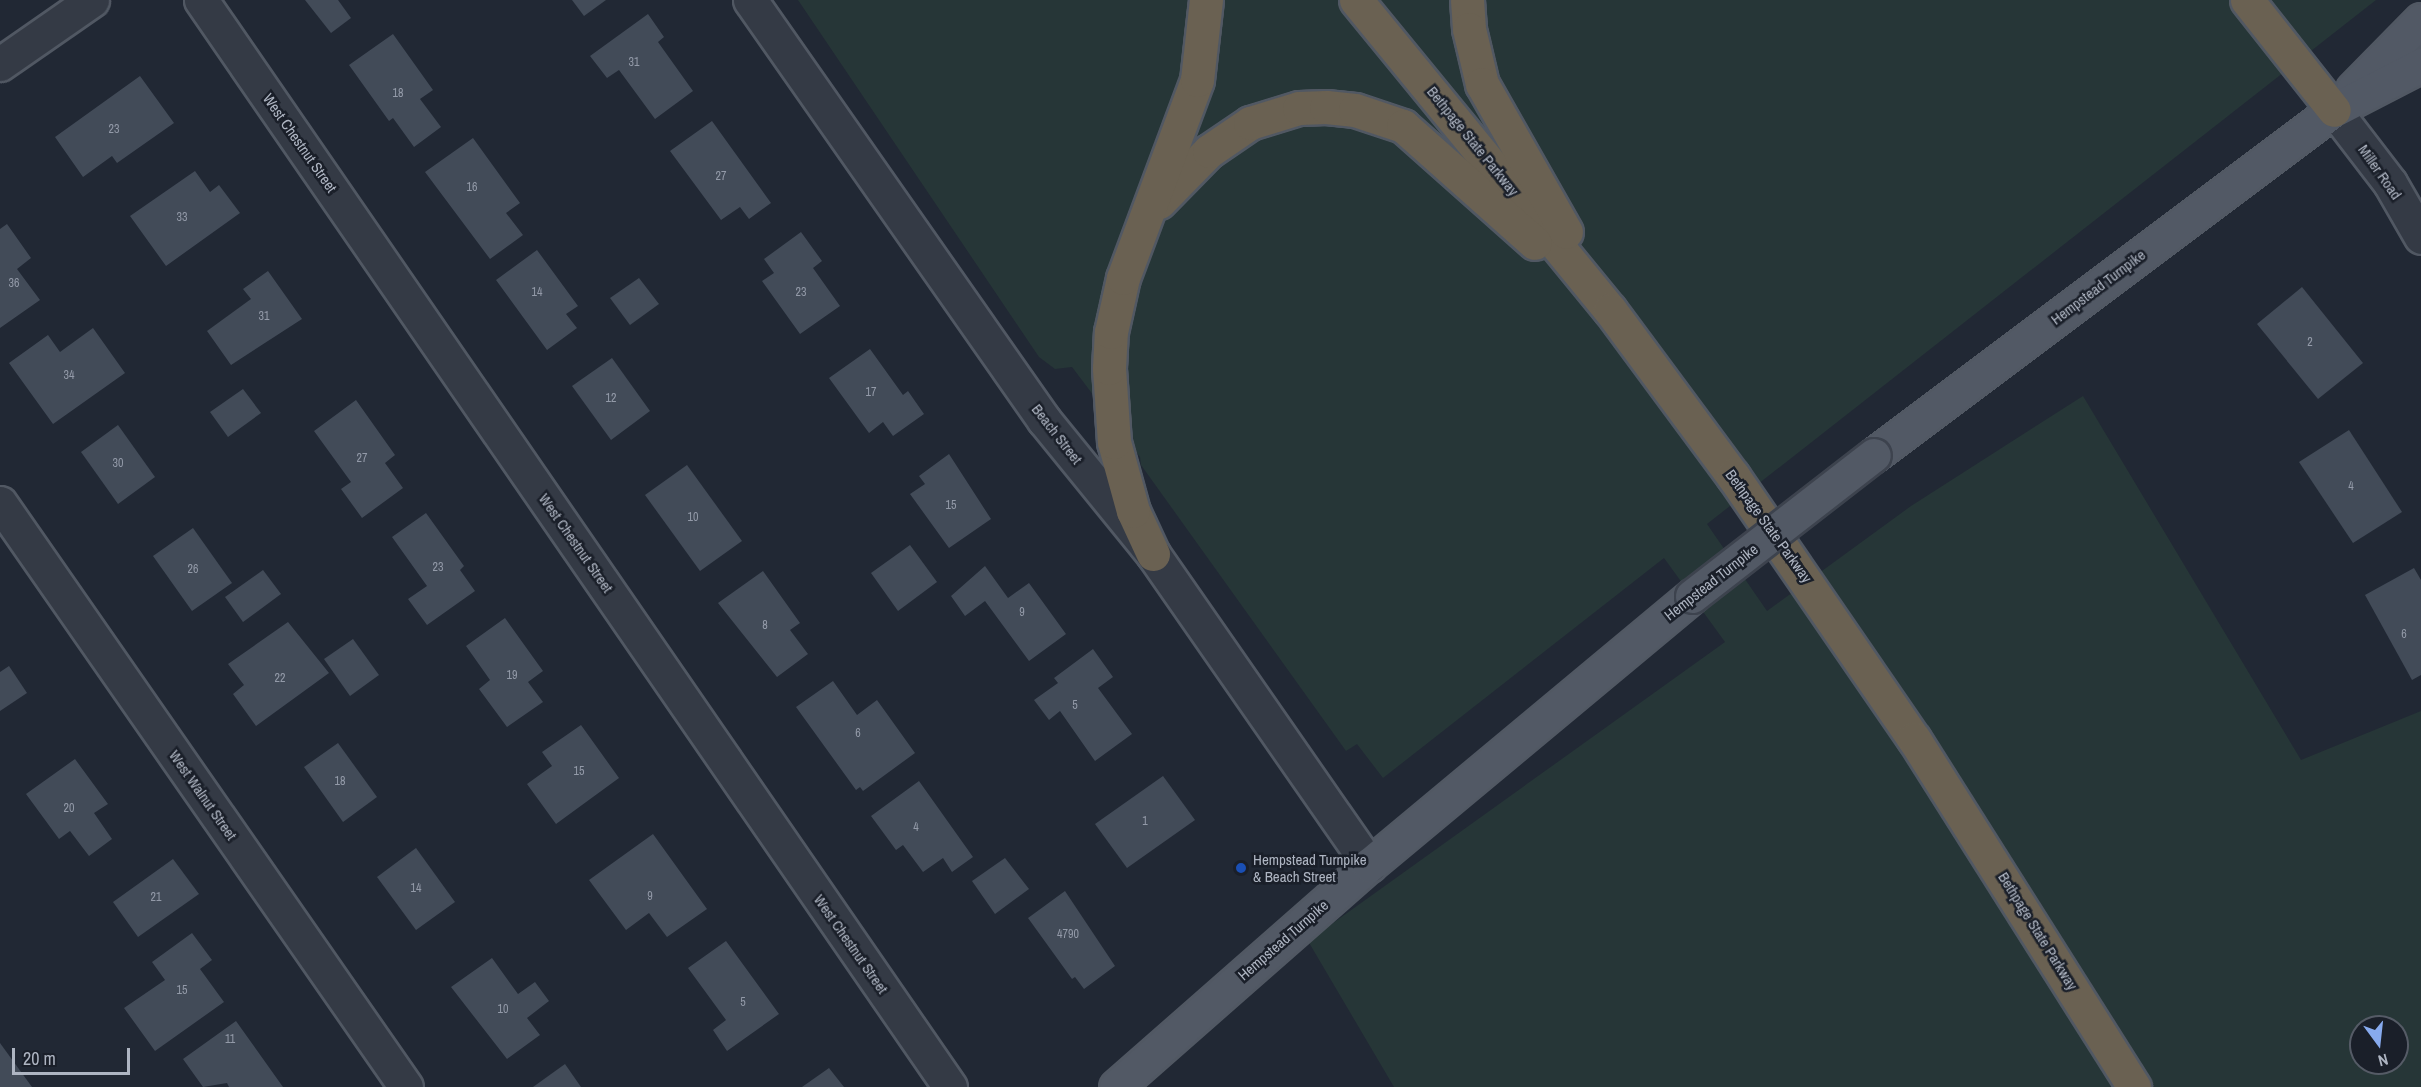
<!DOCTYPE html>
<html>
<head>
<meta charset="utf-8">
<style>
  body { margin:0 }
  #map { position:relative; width:2421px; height:1087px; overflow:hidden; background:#212834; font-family:"Archivo Narrow",sans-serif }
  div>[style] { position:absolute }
  .green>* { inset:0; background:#263637 }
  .building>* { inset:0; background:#424b58 }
  .roads { filter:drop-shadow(2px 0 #515863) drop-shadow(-2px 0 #515863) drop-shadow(0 2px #515863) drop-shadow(0 -2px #515863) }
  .minor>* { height:33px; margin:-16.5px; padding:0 16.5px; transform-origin:16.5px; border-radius:16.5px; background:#343a45 }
  .major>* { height:33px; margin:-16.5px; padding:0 16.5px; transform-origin:16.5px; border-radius:16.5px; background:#525965 }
  .highway>* { height:33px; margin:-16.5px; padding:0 16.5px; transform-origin:16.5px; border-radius:16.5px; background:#6a6152 }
  .bridges { filter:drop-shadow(2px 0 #3d434e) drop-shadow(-2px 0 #3d434e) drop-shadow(0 2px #3d434e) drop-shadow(0 -2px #3d434e) }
  .major-bridge>* { height:33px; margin:-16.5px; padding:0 16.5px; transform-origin:16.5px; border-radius:16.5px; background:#525965 }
  .dots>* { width:16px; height:16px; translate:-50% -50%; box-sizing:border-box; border:3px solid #1a1f29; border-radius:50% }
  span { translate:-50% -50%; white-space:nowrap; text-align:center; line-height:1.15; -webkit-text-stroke:5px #1a1f29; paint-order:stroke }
  .number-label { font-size:12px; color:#939aa8 }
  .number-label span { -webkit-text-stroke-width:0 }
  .street-label { font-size:15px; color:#aeb5c2 }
  .poi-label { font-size:15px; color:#aeb5c2 }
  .left { translate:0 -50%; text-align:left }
  .north { position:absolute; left:2349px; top:1015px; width:60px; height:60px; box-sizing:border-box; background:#1a1f29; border:2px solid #555b66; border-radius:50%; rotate:165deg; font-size:16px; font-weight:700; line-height:24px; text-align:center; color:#aeb5c2 }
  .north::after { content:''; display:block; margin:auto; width:21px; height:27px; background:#87aaee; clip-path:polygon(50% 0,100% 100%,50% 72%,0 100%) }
  .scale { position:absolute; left:12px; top:1048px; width:118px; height:27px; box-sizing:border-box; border:3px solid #aeb5c2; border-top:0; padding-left:8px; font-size:18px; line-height:21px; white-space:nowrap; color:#aeb5c2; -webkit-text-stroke:4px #1a1f29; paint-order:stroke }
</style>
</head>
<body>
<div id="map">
  <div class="green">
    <div style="clip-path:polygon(evenodd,798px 0,2376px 0,1707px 524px,1767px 611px,1911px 506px,2083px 396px,2301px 760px,2421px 711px,2421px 1087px,1394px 1087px,1308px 941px,1725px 642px,1664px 558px,1383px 778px,1357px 744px,1346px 751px,1141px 465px,1140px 457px,1072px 367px,1055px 369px,1039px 357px,798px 0,2361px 1027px,2397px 1027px,2397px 1063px,2361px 1063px,2361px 1027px)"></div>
  </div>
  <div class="building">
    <div style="clip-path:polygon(305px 0,338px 0,351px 18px,331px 33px)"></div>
    <div style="clip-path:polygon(572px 0,606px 0,584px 16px)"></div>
    <div style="clip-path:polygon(648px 14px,664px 37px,658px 42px,693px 91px,655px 119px,619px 70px,607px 78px,590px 56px)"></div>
    <div style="clip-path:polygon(393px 34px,433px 90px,420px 99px,441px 127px,414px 147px,393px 118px,389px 121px,349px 65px)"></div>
    <div style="clip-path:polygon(140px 76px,174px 123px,117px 163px,112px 156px,83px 177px,55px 137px)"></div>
    <div style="clip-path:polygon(712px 121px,771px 203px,749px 219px,740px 207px,721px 220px,670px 151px)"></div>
    <div style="clip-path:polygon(473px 138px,520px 203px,506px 213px,523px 235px,490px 259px,425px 172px)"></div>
    <div style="clip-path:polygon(195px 171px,210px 192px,219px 185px,240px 213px,166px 266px,130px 216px)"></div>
    <div style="clip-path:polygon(7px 224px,31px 258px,17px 269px,40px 300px,0 328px,0 229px)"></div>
    <div style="clip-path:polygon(801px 232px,822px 261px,813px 268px,840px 306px,800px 334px,762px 281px,774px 273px,764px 259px)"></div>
    <div style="clip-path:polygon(537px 250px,578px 306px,566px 314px,577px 328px,547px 350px,496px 280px)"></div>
    <div style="clip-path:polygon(268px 271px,302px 319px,231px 365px,207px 331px,251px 299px,243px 289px)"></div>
    <div style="clip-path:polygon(639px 278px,659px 304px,630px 325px,610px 298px)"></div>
    <div style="clip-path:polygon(2302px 287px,2363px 363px,2318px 399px,2257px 324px)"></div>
    <div style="clip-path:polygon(93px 328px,125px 373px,53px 424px,9px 363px,48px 335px,60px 352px)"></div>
    <div style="clip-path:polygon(870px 349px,903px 395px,908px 391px,924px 414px,893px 436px,883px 422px,869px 433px,829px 378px)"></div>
    <div style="clip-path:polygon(612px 358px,650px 411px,611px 440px,572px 386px)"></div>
    <div style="clip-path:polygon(243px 389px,261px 413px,228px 437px,210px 412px)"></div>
    <div style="clip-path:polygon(356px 400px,395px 455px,385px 463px,403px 488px,362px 518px,341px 489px,351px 482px,314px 431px)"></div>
    <div style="clip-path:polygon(118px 425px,155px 477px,118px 504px,81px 452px)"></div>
    <div style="clip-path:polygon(2349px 430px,2402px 512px,2353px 543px,2299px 462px)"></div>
    <div style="clip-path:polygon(949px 454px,991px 519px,949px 548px,910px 494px,925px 484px,919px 476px)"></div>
    <div style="clip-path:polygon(687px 465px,742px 541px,700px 571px,645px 495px)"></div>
    <div style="clip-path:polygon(426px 513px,464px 566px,460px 570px,475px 591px,427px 625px,408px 599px,427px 586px,392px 537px)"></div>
    <div style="clip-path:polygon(193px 528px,232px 583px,192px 611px,153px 556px)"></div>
    <div style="clip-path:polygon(910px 545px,937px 582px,898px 611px,871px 573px)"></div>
    <div style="clip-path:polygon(985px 566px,1008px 598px,1029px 583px,1066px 634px,1029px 661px,985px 601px,965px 616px,951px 596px)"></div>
    <div style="clip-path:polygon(2414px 568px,2421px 580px,2421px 675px,2412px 680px,2365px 595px)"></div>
    <div style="clip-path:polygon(263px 570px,281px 594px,243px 622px,225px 597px)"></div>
    <div style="clip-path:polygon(763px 571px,800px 623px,790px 630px,808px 654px,777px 677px,718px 603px)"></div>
    <div style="clip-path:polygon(505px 618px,543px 671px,528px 682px,543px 702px,507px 727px,479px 689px,490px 680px,466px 646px)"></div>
    <div style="clip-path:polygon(288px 622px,329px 673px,256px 726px,233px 694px,244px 685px,228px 664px)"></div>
    <div style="clip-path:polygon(353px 639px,379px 675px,350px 696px,324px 659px)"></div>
    <div style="clip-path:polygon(1093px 649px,1113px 677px,1098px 688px,1132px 734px,1095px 761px,1060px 711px,1049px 720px,1034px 700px,1058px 683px,1054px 678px)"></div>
    <div style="clip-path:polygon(9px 666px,27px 693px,0 711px,0 672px)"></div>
    <div style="clip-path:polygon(833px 681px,857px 715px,877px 700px,915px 753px,863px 791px,860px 787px,856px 790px,796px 707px)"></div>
    <div style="clip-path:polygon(581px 725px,619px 778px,556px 824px,527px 784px,552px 766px,542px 752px)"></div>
    <div style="clip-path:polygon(338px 743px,377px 797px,343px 822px,304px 767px)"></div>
    <div style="clip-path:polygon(75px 759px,108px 804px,94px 813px,112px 839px,89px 856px,70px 831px,59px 839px,26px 794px)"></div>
    <div style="clip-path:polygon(1163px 776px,1195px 820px,1127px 868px,1095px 824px)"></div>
    <div style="clip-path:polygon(919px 781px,973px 857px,952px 872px,943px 858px,923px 872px,903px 845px,896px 850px,871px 816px)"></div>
    <div style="clip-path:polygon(653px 834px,707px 909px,667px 937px,649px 913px,626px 930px,589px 880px)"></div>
    <div style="clip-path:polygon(416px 848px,455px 902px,416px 930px,377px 877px)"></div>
    <div style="clip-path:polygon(1005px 858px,1029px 889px,995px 914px,972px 881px)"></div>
    <div style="clip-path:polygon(173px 859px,199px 894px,138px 937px,113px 902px)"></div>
    <div style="clip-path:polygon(1065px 891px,1115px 966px,1084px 989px,1075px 977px,1072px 979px,1028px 918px)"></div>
    <div style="clip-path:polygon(192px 933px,212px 960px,200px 969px,224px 1002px,155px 1051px,124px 1008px,165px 980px,152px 962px)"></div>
    <div style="clip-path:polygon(726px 941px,779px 1014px,727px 1051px,713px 1030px,726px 1020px,688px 968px)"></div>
    <div style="clip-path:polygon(492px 958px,518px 994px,535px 982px,549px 1001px,527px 1018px,540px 1035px,507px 1059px,451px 987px)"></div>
    <div style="clip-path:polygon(236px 1021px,283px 1087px,229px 1087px,227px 1083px,203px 1087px,183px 1059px)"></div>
    <div style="clip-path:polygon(0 1043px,32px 1087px,0 1087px)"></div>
    <div style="clip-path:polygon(565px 1064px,581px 1087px,533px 1087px)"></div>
    <div style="clip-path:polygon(829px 1068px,844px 1087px,802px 1087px)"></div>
  </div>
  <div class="roads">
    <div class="minor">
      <div style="left:201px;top:0;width:1320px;rotate:55.43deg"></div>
      <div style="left:750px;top:0;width:513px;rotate:55.01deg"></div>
      <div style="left:1044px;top:420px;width:173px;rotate:50.9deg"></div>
      <div style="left:1153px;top:554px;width:379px;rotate:55.2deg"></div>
      <div style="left:0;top:64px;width:112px;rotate:-34.8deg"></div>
      <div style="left:2334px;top:110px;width:92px;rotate:52.5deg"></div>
      <div style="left:2390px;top:183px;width:62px;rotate:60.1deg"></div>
      <div style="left:0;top:503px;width:711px;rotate:55.19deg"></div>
    </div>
    <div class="major">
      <div style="left:2353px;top:89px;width:97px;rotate:-45.4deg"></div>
      <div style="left:1874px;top:455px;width:575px;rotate:-36.87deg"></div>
      <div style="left:2334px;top:110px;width:98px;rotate:-27.3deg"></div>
      <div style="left:1116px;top:1087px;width:337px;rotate:-41.3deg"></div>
      <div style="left:1369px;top:865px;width:420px;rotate:-39.8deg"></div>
    </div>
    <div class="highway">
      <div style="left:1356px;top:0;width:401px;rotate:50.7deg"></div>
      <div style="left:1610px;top:310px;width:207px;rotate:53.5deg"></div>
      <div style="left:1733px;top:476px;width:319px;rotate:55.5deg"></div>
      <div style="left:1914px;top:739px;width:412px;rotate:57.7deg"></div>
      <div style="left:1467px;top:0;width:29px;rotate:86deg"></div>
      <div style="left:1469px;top:29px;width:57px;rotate:76.7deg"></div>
      <div style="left:1482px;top:84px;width:170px;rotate:60.4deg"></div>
      <div style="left:2247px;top:0;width:140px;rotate:51.7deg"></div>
      <div style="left:1159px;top:202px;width:71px;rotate:-45.6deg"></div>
      <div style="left:1209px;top:151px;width:50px;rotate:-34.3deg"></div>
      <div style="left:1250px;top:123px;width:51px;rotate:-17deg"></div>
      <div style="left:1299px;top:108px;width:27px;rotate:-2deg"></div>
      <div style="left:1326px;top:107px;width:29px;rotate:6deg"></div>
      <div style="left:1355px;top:110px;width:51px;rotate:18.4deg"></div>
      <div style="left:1403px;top:126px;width:176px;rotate:41.6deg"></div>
      <div style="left:1153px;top:554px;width:47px;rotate:-114.9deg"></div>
      <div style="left:1133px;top:511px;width:72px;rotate:-105.4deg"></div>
      <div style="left:1114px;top:442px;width:74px;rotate:-93.9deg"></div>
      <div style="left:1109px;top:368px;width:36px;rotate:-87deg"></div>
      <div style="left:1111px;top:332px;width:55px;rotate:-77.5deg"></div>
      <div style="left:1123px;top:278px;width:211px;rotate:-69.5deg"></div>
      <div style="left:1197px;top:80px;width:81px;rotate:-83.6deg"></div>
    </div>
  </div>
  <div class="bridges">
    <div class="major-bridge">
      <div style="left:1692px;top:596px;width:230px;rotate:-37.8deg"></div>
    </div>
  </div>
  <div class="dots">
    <div style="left:1241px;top:868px;background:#1a4fb4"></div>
  </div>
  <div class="number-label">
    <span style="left:634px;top:63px">31</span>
    <span style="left:398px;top:94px">18</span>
    <span style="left:114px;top:130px">23</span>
    <span style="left:721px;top:177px">27</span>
    <span style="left:472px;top:188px">16</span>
    <span style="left:182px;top:218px">33</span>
    <span style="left:14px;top:284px">36</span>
    <span style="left:537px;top:293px">14</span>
    <span style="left:801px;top:293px">23</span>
    <span style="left:264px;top:317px">31</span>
    <span style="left:2310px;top:343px">2</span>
    <span style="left:69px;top:376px">34</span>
    <span style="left:871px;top:393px">17</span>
    <span style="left:611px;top:399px">12</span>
    <span style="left:362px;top:459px">27</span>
    <span style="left:118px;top:464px">30</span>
    <span style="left:2351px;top:487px">4</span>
    <span style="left:951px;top:506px">15</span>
    <span style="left:693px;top:518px">10</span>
    <span style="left:438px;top:568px">23</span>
    <span style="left:193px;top:570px">26</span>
    <span style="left:1022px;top:613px">9</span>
    <span style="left:765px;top:626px">8</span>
    <span style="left:2404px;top:635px">6</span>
    <span style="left:512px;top:676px">19</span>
    <span style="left:280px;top:679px">22</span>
    <span style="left:1075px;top:706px">5</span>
    <span style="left:858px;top:734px">6</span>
    <span style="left:579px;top:772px">15</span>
    <span style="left:340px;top:782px">18</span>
    <span style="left:69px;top:809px">20</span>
    <span style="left:1145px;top:822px">1</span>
    <span style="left:916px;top:828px">4</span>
    <span style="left:416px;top:889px">14</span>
    <span style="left:650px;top:897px">9</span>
    <span style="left:156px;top:898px">21</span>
    <span style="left:1068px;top:935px">4790</span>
    <span style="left:182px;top:991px">15</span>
    <span style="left:743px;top:1003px">5</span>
    <span style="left:503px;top:1010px">10</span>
    <span style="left:230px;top:1040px">11</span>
  </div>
  <div class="street-label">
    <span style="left:1473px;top:141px;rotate:51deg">Bethpage State Parkway</span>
    <span style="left:300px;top:143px;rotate:55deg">West Chestnut Street</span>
    <span style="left:2380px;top:172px;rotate:55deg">Miller Road</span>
    <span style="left:2098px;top:287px;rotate:-37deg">Hempstead Turnpike</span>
    <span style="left:1057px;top:434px;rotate:52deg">Beach Street</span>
    <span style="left:1769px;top:526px;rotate:54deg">Bethpage State Parkway</span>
    <span style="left:576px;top:543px;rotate:55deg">West Chestnut Street</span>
    <span style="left:1711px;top:582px;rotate:-38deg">Hempstead Turnpike</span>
    <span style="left:203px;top:795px;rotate:55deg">West Walnut Street</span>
    <span style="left:2038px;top:931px;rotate:58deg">Bethpage State Parkway</span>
    <span style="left:1283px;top:940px;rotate:-41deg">Hempstead Turnpike</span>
    <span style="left:851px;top:944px;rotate:55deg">West Chestnut Street</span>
  </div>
  <div class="poi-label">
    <span class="left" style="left:1253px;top:868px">Hempstead Turnpike<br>&amp; Beach Street</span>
  </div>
  <div class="north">N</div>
  <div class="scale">20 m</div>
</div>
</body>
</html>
